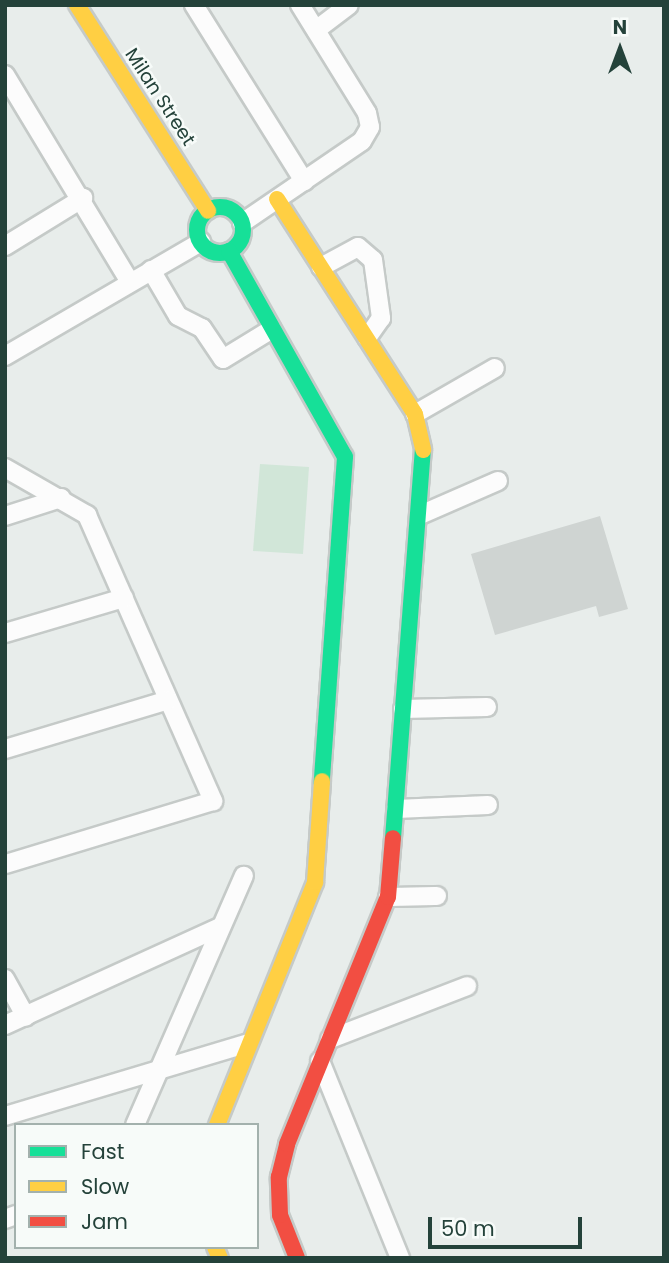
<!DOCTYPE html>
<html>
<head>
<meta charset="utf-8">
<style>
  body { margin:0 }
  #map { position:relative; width:669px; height:1263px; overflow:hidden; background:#e8edeb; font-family:Poppins,sans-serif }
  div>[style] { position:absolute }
  .green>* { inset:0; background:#d1e6d8 }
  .building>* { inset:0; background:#cfd4d2 }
  .roads { filter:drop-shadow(2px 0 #c5cac8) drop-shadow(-2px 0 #c5cac8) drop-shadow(0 2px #c5cac8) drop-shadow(0 -2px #c5cac8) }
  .street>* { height:18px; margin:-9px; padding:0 9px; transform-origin:9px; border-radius:9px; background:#fcfcfc }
  .fast>* { height:16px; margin:-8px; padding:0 8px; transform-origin:8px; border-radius:8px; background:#16e098 }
  .fast>.ring { margin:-8px; padding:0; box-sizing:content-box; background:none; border:16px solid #16e098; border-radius:50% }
  .slow>* { height:16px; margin:-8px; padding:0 8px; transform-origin:8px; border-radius:8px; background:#ffcf43 }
  .jam>* { height:16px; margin:-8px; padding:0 8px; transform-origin:8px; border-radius:8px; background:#f24e42 }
  span { translate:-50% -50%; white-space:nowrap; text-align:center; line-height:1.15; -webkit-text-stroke:5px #f7fbf9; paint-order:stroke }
  .street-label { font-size:19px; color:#24423a }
  .frame { position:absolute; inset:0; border:7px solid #24423a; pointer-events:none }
  .legend { position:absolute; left:14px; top:1123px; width:245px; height:126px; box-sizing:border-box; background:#f7fbf9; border:2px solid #a3b1ad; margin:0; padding:9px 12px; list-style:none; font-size:21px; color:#24423a }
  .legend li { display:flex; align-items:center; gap:14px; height:35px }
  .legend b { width:35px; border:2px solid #a3b1ad }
  .north { position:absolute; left:585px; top:14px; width:70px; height:70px; -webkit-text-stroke:5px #f7fbf9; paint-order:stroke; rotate:0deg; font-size:19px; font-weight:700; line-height:28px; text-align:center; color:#24423a }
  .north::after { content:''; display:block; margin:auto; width:24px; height:32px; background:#24423a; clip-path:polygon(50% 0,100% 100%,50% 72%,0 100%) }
  .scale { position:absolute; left:428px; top:1217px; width:154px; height:32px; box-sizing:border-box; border:4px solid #24423a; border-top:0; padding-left:9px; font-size:21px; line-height:24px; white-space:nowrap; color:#24423a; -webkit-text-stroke:5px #f7fbf9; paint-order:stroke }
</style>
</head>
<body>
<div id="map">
  <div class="green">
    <div style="clip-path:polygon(260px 464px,309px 467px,303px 554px,253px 551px)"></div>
  </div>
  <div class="building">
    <div style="clip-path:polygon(600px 516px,628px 609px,599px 617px,596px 606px,495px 635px,471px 554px)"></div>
  </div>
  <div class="roads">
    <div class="street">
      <div style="left:194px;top:5px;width:208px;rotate:58deg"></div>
      <div style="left:316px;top:30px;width:41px;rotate:-37.1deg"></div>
      <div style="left:5px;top:75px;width:242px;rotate:58.9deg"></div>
      <div style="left:242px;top:223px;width:145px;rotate:-34.3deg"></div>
      <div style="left:362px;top:141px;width:16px;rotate:-60deg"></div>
      <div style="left:370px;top:127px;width:14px;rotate:-102deg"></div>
      <div style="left:367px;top:113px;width:127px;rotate:-121.8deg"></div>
      <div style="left:5px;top:246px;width:92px;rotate:-31.6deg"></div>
      <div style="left:321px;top:267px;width:42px;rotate:-28.4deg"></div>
      <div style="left:358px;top:247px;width:20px;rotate:41deg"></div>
      <div style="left:373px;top:260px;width:59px;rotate:82.1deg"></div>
      <div style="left:381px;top:318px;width:24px;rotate:125deg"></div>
      <div style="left:151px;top:270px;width:53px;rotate:59.6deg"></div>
      <div style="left:178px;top:316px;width:27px;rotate:27deg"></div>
      <div style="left:202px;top:328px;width:37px;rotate:56deg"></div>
      <div style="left:223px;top:359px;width:57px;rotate:-31.5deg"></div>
      <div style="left:5px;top:356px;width:227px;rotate:-30.2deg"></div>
      <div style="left:415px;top:414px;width:92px;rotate:-29.9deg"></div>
      <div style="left:5px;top:468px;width:95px;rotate:29.8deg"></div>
      <div style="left:87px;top:515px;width:313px;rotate:66.2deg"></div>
      <div style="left:213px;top:801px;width:217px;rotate:163.1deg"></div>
      <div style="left:420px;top:515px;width:85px;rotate:-23.6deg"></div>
      <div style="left:5px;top:516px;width:59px;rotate:-17.8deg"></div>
      <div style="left:5px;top:633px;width:124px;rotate:-16.4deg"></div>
      <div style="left:403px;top:709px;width:84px;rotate:-1.4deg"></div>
      <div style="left:5px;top:749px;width:170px;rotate:-16.7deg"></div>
      <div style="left:396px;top:809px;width:92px;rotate:-2.5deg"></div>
      <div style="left:388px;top:897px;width:49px;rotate:-1.2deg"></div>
      <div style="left:5px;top:979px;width:43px;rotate:61.1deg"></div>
      <div style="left:5px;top:1025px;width:236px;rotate:-24.5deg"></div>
      <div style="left:330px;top:1039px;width:147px;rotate:-21.1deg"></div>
      <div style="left:320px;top:1061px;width:213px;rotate:67.9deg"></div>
      <div style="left:5px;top:1116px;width:254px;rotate:-16.7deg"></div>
      <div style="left:135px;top:1125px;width:272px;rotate:-66.4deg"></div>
      <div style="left:5px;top:1219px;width:12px;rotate:-20deg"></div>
    </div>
    <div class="fast">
      <div class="ring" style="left:197px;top:207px;width:30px;height:30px"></div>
      <div style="left:229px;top:251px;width:236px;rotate:60.6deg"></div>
      <div style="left:345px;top:457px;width:325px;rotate:94.1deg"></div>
      <div style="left:393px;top:838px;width:389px;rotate:-85.6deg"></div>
    </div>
    <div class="slow">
      <div style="left:77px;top:5px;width:244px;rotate:57.5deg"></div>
      <div style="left:277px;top:199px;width:255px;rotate:57.3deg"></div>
      <div style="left:415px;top:414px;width:37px;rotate:77deg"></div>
      <div style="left:217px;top:1125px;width:262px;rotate:-68deg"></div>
      <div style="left:315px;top:882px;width:101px;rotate:-86deg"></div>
      <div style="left:215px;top:1247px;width:12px;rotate:66deg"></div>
    </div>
    <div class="jam">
      <div style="left:297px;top:1258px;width:46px;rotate:-111.6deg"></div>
      <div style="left:280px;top:1215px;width:38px;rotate:-92deg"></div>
      <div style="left:279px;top:1177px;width:34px;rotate:-76deg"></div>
      <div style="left:287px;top:1144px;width:267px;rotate:-67.8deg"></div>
      <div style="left:388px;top:897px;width:59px;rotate:-85.2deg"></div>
    </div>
  </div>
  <div class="street-label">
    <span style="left:160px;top:97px;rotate:57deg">Milan Street</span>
  </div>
  <div class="frame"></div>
  <ul class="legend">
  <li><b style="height:9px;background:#16e098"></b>Fast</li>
  <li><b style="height:9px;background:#ffcf43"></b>Slow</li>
  <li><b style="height:9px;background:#f24e42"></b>Jam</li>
  </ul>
  <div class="north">N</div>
  <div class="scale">50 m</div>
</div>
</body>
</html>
